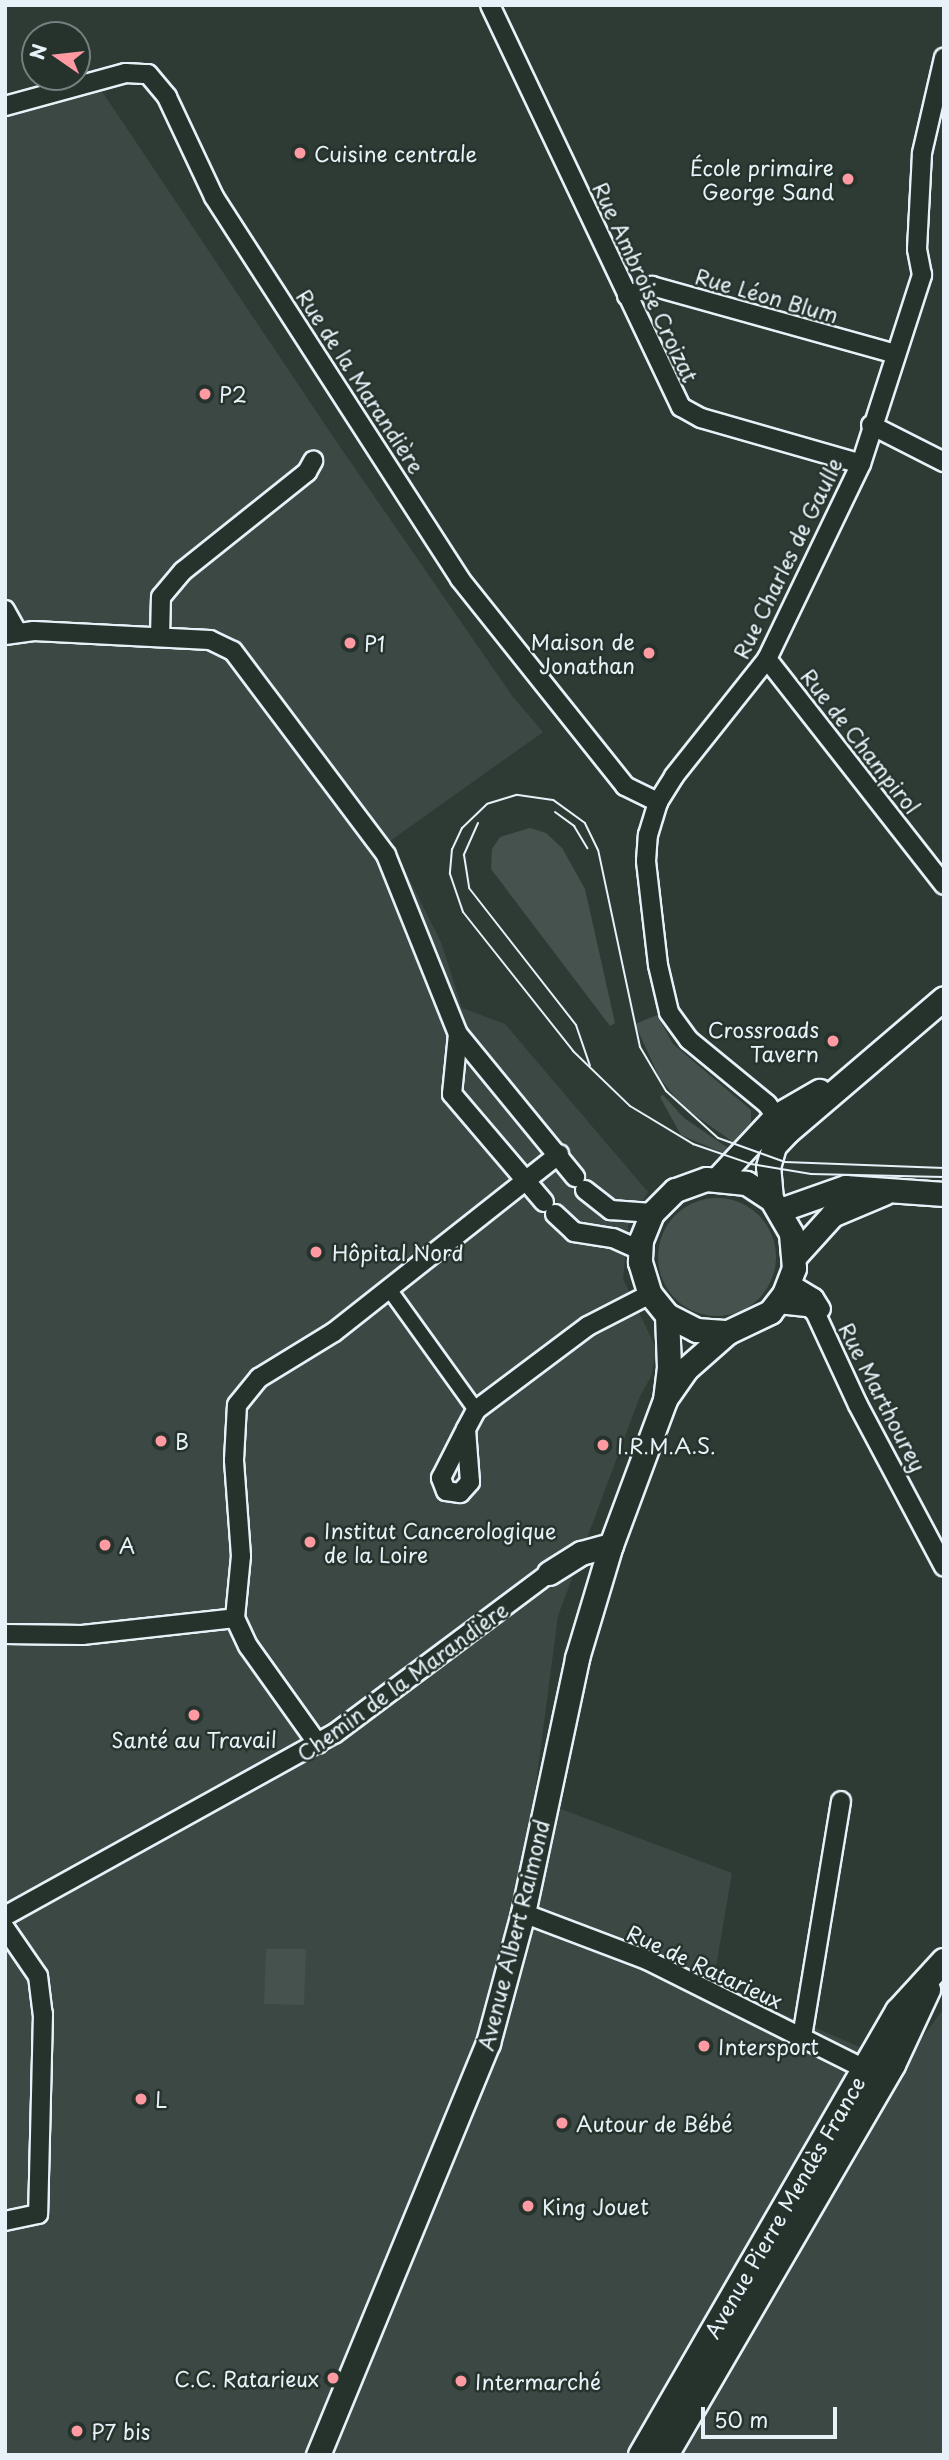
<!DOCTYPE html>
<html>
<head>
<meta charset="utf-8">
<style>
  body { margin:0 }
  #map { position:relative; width:949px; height:2460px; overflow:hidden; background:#2e3b35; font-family:"Playpen Sans",sans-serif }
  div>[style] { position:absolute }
  .built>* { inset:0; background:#3b4843 }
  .green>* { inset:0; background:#45524e }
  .round { border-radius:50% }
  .roads { filter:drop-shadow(2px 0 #e8f1f8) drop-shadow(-2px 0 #e8f1f8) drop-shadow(0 2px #e8f1f8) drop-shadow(0 -2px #e8f1f8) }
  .pedestrian>* { height:14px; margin:-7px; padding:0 7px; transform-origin:7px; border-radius:7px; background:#26332d }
  .minor>* { height:18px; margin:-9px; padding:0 9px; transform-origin:9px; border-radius:9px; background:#26332d }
  .tertiary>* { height:23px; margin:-11.5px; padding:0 11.5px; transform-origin:11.5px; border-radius:11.5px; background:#26332d }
  .secondary>* { height:24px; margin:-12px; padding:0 12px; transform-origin:12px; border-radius:12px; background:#26332d }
  .tram>* { height:2px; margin:-1px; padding:0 1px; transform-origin:1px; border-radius:1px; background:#e8f1f8 }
  .dots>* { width:19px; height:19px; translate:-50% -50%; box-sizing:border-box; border:4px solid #26332d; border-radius:50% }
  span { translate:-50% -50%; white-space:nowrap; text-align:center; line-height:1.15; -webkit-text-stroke:5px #26332d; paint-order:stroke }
  .poi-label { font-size:21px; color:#e8f1f8 }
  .left { translate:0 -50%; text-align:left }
  .right { translate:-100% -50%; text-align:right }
  .street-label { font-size:21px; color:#e8f1f8 }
  .frame { position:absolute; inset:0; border:7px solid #e8f1f8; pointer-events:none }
  .north { position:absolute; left:21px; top:21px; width:70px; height:70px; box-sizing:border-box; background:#26332d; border:2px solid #747f7e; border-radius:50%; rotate:284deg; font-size:19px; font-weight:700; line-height:28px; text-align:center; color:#e8f1f8 }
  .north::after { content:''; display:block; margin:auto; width:24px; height:32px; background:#ff9aa2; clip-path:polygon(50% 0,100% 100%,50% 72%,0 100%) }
  .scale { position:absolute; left:701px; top:2407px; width:136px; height:32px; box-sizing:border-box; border:4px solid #e8f1f8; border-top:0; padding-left:9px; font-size:21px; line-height:24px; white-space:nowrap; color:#e8f1f8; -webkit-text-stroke:5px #26332d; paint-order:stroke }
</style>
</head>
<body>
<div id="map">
  <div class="built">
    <div style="clip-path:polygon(91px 75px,336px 441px,513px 697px,543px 732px,390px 841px,441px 942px,462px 1008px,505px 1024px,648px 1192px,628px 1226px,623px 1279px,656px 1348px,652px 1375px,640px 1396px,558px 1616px,534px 1799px,732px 1873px,713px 1984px,902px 2065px,944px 2008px,944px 2455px,5px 2455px,5px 96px)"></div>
  </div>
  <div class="green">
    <div style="clip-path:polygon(530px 828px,546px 833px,562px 848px,585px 889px,615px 1023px,610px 1026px,491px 869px,492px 849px,500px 837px)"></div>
    <div style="clip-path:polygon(657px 1015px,673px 1044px,751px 1110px,751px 1122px,733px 1142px,682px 1106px,659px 1077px,635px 1024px)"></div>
    <div style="clip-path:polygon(663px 1095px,684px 1118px,728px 1148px,723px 1153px,681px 1135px,660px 1097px)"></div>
    <div class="round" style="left:658px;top:1198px;width:118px;height:118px"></div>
    <div style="clip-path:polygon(266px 1949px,306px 1949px,304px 2005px,264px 2004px)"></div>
  </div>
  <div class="roads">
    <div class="pedestrian">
      <div style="left:389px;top:1289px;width:149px;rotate:54.3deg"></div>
    </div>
    <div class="minor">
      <div style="left:490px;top:5px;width:445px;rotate:64.6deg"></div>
      <div style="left:681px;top:407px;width:23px;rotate:29deg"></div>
      <div style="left:701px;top:418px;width:166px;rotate:16deg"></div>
      <div style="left:5px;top:106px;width:125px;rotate:-15.3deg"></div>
      <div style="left:126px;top:73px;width:22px;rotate:3deg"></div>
      <div style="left:148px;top:74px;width:30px;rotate:50deg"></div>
      <div style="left:167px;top:97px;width:110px;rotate:64.8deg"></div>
      <div style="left:214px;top:197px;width:454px;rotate:57.2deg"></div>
      <div style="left:460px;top:579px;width:265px;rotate:51.4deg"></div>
      <div style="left:625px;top:786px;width:37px;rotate:26deg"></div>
      <div style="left:627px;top:296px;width:27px;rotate:-22deg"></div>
      <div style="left:652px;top:286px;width:252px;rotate:15.6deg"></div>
      <div style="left:871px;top:425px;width:82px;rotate:26.9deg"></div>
      <div style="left:5px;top:610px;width:25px;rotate:61deg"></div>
      <div style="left:5px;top:635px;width:29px;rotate:-8deg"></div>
      <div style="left:34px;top:631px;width:176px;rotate:2.9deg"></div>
      <div style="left:210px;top:640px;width:25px;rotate:26deg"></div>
      <div style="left:233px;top:651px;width:255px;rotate:53.1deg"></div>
      <div style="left:386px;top:855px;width:193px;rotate:68.1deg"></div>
      <div style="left:160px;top:637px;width:40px;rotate:-88.6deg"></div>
      <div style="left:161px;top:597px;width:34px;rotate:-50deg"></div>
      <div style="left:183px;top:571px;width:159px;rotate:-38.6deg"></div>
      <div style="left:307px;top:472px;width:13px;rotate:-61deg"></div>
      <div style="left:767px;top:659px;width:287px;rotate:51.9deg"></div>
      <div style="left:783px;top:1126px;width:27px;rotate:-126deg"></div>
      <div style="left:767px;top:1104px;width:101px;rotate:-140.6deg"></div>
      <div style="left:689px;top:1040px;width:34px;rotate:-126deg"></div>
      <div style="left:669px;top:1012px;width:48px;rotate:-103.2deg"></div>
      <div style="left:658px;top:965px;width:105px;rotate:-96.6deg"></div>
      <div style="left:646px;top:861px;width:26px;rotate:-86deg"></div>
      <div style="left:648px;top:835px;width:34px;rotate:-73deg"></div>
      <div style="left:658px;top:802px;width:31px;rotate:-58deg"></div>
      <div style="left:674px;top:776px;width:149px;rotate:-51.5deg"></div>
      <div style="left:767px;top:659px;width:216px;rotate:-64.3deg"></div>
      <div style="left:861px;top:464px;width:199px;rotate:-72.1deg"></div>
      <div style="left:922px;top:275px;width:26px;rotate:-101deg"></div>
      <div style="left:917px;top:249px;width:96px;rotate:-87deg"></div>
      <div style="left:922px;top:153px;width:98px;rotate:-77deg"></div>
      <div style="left:585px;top:1190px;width:33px;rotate:38deg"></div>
      <div style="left:611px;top:1210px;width:41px;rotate:4.2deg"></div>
      <div style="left:544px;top:1202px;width:142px;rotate:-130.4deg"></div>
      <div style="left:452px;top:1094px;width:60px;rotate:-84.3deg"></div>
      <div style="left:458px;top:1034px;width:185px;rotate:50.7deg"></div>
      <div style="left:555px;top:1214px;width:26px;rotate:43deg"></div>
      <div style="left:574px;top:1232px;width:39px;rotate:9deg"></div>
      <div style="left:613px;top:1238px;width:30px;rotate:24deg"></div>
      <div style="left:789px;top:1283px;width:29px;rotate:31deg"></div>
      <div style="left:814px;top:1298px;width:13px;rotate:58deg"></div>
      <div style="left:778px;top:1304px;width:31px;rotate:6deg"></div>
      <div style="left:809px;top:1307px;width:8px;rotate:40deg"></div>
      <div style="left:815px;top:1312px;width:102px;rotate:65.2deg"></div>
      <div style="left:858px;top:1405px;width:183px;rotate:62deg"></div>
      <div style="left:466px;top:1429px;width:53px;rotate:85.7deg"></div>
      <div style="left:470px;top:1482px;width:15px;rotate:132deg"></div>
      <div style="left:460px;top:1493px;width:14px;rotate:-172deg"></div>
      <div style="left:446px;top:1491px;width:14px;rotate:-111deg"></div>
      <div style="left:441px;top:1478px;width:55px;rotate:-63deg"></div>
      <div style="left:466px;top:1429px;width:21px;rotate:-62deg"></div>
      <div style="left:476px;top:1410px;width:140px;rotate:-36.9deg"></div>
      <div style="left:588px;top:1326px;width:70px;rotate:-27.3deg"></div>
      <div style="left:5px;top:1634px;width:77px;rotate:0.7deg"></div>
      <div style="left:82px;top:1635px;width:154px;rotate:-6.3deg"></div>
      <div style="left:318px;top:1744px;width:120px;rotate:-125.5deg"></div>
      <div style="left:248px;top:1646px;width:31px;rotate:-115deg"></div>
      <div style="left:235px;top:1618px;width:62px;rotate:-84.5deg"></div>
      <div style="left:241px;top:1556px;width:96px;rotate:-94.2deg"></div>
      <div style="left:234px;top:1460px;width:55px;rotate:-86.9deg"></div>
      <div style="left:237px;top:1405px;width:35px;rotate:-51deg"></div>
      <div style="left:259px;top:1378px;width:88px;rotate:-31.5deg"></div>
      <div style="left:334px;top:1332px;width:287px;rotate:-38.3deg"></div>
      <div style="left:523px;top:1913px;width:133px;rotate:20.8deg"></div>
      <div style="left:647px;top:1960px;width:241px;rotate:26.6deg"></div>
      <div style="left:5px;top:1916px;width:376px;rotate:-29deg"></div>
      <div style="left:334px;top:1734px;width:269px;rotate:-36.8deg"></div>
      <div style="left:5px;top:1928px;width:58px;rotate:55.5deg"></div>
      <div style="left:38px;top:1976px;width:38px;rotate:83deg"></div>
      <div style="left:43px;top:2014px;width:200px;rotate:91.4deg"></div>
      <div style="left:38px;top:2214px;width:34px;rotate:168deg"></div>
      <div style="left:802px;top:2037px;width:239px;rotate:-80.6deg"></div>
    </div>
    <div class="tertiary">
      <div style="left:718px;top:1178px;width:85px;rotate:-46.9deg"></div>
      <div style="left:776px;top:1116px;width:50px;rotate:-30.2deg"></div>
      <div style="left:771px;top:1199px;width:32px;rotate:-95deg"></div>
      <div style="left:768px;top:1167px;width:22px;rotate:-74deg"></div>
      <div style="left:774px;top:1146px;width:19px;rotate:-47deg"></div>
      <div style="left:787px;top:1132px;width:206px;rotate:-40.5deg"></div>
      <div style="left:780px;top:1210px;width:69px;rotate:-19.5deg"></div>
      <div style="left:845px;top:1187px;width:99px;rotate:4deg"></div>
      <div style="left:795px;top:1256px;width:55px;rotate:-47.9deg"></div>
      <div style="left:832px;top:1215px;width:56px;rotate:-22.9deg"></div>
      <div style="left:668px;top:1395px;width:33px;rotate:-55deg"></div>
      <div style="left:687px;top:1368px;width:55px;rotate:-41.3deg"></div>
      <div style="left:728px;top:1332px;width:47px;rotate:-25.5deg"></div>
      <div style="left:770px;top:1312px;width:23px;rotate:-52deg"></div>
      <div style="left:784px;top:1294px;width:28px;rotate:-69deg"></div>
      <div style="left:794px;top:1268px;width:35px;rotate:-95deg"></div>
      <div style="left:791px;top:1233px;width:39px;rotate:-120deg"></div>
      <div style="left:771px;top:1199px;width:30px;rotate:-147deg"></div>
      <div style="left:746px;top:1183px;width:40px;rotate:-174.3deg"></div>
      <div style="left:706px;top:1179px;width:33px;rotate:160deg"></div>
      <div style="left:675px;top:1190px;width:33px;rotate:135deg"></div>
      <div style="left:652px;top:1213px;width:29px;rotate:112deg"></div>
      <div style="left:641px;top:1240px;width:22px;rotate:93deg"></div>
      <div style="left:640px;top:1262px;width:34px;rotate:73deg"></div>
      <div style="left:650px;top:1294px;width:27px;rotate:51deg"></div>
      <div style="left:667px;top:1315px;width:33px;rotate:27deg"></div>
      <div style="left:696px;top:1330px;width:32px;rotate:4deg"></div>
      <div style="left:549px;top:1573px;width:38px;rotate:-32deg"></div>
      <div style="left:581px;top:1553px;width:31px;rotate:-15deg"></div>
      <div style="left:318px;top:2455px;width:446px;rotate:-67.6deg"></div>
      <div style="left:488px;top:2043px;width:135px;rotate:-74.9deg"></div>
      <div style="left:523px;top:1913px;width:261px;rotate:-78deg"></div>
      <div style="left:577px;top:1658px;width:118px;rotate:-73.3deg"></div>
      <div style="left:611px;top:1545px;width:155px;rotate:-69.6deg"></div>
      <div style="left:665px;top:1400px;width:33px;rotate:-83deg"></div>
      <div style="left:669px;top:1367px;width:52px;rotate:-92.2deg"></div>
    </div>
    <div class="secondary">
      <div style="left:641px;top:2455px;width:513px;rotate:-59.94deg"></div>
      <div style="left:898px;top:2011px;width:68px;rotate:-47.4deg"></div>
      <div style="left:666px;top:2455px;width:451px;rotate:-59.8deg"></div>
      <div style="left:893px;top:2065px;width:83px;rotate:-65deg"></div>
    </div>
  </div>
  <div class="tram">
    <div style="left:555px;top:812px;width:24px;rotate:36deg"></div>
    <div style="left:574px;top:826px;width:26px;rotate:59deg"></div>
    <div style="left:478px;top:823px;width:35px;rotate:114deg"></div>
    <div style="left:464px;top:855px;width:33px;rotate:81deg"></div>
    <div style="left:469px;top:888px;width:174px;rotate:52deg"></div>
    <div style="left:576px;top:1025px;width:43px;rotate:71.1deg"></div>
    <div style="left:944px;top:1168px;width:159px;rotate:-177.8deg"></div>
    <div style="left:785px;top:1162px;width:71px;rotate:-160.3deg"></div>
    <div style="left:718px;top:1138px;width:70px;rotate:-137.9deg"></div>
    <div style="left:666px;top:1091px;width:51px;rotate:-120.6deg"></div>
    <div style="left:640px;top:1047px;width:201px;rotate:-102deg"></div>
    <div style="left:598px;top:850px;width:30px;rotate:-116deg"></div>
    <div style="left:585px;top:823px;width:39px;rotate:-144deg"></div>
    <div style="left:553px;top:800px;width:37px;rotate:-172deg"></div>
    <div style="left:516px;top:795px;width:30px;rotate:163deg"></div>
    <div style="left:487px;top:804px;width:35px;rotate:136deg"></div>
    <div style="left:462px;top:828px;width:23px;rotate:115deg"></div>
    <div style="left:452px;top:849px;width:25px;rotate:95deg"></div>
    <div style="left:450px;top:874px;width:40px;rotate:71.1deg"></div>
    <div style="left:463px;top:912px;width:177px;rotate:51.6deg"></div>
    <div style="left:573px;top:1051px;width:79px;rotate:44deg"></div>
    <div style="left:630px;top:1106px;width:74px;rotate:31.1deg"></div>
    <div style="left:693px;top:1144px;width:61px;rotate:19deg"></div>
    <div style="left:751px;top:1164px;width:61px;rotate:9.5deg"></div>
    <div style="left:811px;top:1174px;width:133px;rotate:1.3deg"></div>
  </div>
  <div class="dots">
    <div style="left:300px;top:153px;background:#ff9aa2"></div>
    <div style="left:848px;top:179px;background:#ff9aa2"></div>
    <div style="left:205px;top:394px;background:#ff9aa2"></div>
    <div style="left:350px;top:643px;background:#ff9aa2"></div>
    <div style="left:649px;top:653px;background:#ff9aa2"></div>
    <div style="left:833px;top:1041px;background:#ff9aa2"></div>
    <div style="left:316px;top:1252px;background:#ff9aa2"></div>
    <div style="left:161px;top:1441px;background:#ff9aa2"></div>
    <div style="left:603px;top:1445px;background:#ff9aa2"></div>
    <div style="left:310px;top:1542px;background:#ff9aa2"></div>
    <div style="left:105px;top:1545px;background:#ff9aa2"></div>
    <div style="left:194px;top:1715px;background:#ff9aa2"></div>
    <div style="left:704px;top:2046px;background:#ff9aa2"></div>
    <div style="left:141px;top:2099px;background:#ff9aa2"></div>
    <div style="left:562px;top:2123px;background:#ff9aa2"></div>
    <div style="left:528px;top:2206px;background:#ff9aa2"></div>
    <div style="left:333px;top:2378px;background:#ff9aa2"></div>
    <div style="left:461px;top:2381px;background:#ff9aa2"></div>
    <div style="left:77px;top:2431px;background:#ff9aa2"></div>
  </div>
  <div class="poi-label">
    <span class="left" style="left:314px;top:153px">Cuisine centrale</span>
    <span class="right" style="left:834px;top:179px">École primaire<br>George Sand</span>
    <span class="left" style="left:219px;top:394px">P2</span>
    <span class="right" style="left:635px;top:653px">Maison de<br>Jonathan</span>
    <span class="left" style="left:364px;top:643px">P1</span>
    <span class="right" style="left:819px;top:1041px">Crossroads<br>Tavern</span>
    <span class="left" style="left:332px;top:1252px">Hôpital Nord</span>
    <span class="left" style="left:175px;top:1441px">B</span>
    <span class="left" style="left:617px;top:1445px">I.R.M.A.S.</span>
    <span class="left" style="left:324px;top:1542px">Institut Cancerologique<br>de la Loire</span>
    <span class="left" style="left:119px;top:1545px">A</span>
    <span style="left:194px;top:1739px">Santé au Travail</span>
    <span class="left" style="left:718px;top:2046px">Intersport</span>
    <span class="left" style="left:155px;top:2099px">L</span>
    <span class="left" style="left:576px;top:2123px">Autour de Bébé</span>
    <span class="left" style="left:542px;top:2206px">King Jouet</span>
    <span class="right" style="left:319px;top:2378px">C.C. Ratarieux</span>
    <span class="left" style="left:475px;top:2381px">Intermarché</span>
    <span class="left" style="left:91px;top:2431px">P7 bis</span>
  </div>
  <div class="street-label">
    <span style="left:646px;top:282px;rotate:65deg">Rue Ambroise Croizat</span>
    <span style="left:767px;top:295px;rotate:16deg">Rue Léon Blum</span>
    <span style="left:361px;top:381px;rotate:57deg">Rue de la Marandière</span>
    <span style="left:787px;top:558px;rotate:-64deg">Rue Charles de Gaulle</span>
    <span style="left:861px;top:741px;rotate:52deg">Rue de Champirol</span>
    <span style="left:883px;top:1397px;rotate:63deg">Rue Marthourey</span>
    <span style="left:402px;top:1681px;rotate:-36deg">Chemin de la Marandière</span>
    <span style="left:513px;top:1935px;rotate:-76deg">Avenue Albert Raimond</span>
    <span style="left:705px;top:1966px;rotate:25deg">Rue de Ratarieux</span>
    <span style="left:784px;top:2207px;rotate:-60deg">Avenue Pierre Mendès France</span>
  </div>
  <div class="frame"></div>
  <div class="north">N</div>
  <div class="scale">50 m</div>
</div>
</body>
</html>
